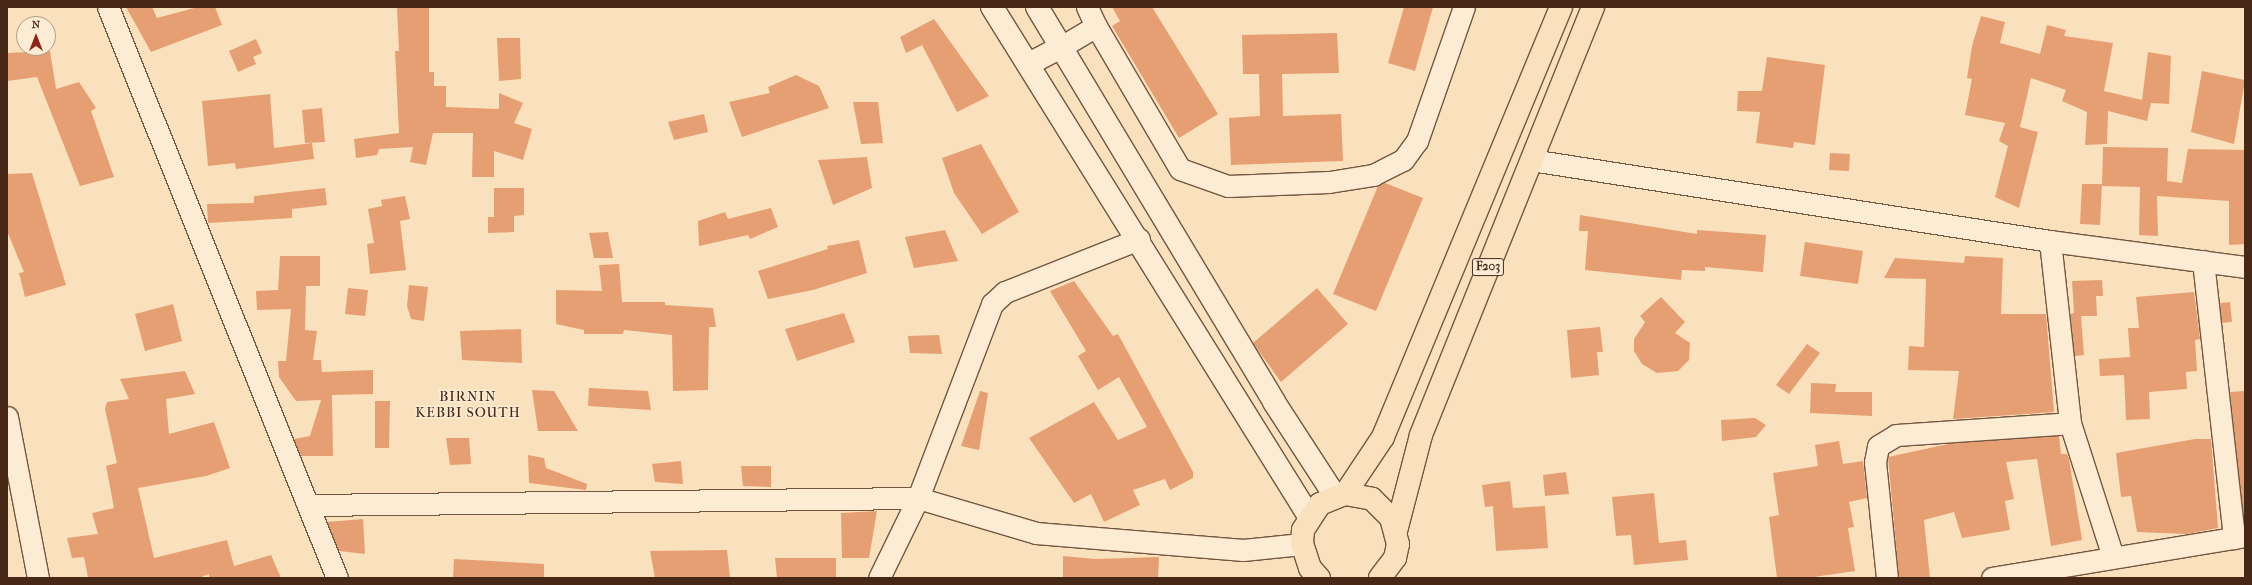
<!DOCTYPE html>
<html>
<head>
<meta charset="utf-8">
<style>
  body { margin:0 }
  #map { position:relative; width:2252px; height:585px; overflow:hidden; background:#fae1bd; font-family:"IM FELL French Canon",serif }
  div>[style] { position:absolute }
  .building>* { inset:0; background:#e69f72 }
  .roads { filter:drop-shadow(1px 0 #745640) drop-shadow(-1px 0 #745640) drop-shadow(0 1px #745640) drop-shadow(0 -1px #745640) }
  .street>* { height:21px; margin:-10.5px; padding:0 10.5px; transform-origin:10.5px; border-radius:10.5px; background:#fcecd4 }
  .secondary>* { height:22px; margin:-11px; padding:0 11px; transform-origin:11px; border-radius:11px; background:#fcecd4 }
  .primary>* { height:22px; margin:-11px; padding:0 11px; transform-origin:11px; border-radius:11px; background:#fae1bd }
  span { translate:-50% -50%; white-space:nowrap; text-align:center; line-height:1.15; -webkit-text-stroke:3px #fcecd4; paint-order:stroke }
  .shield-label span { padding:1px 3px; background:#fcecd4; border:1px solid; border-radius:3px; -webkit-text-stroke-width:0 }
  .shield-label { font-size:12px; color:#472716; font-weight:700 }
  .neighbourhood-label { font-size:14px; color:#472716; letter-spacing:1px }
  .frame { position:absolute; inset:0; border:8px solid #472716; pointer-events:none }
  .north { position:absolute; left:16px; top:16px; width:40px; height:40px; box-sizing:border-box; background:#fcecd4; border:1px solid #b49d88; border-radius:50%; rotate:0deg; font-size:11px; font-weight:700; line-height:16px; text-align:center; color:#472716 }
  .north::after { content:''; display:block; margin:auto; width:14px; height:18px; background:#8f2418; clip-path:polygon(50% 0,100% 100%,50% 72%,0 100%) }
</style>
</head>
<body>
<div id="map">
  <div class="building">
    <div style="clip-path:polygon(126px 7px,152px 7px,157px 18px,198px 7px,215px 7px,222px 25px,151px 52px)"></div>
    <div style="clip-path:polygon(397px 7px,429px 7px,429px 72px,434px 72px,434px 86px,446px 86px,446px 107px,499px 109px,499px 93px,523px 103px,514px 123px,532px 129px,523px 160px,494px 151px,494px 177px,472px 177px,473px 133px,433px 133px,426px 165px,410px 162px,413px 147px,379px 149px,377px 155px,356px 158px,354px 139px,399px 133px,395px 51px,399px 51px)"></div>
    <div style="clip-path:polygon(1112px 7px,1152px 7px,1218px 114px,1179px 138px,1112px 26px,1120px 21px)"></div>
    <div style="clip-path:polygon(1404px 7px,1433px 7px,1415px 71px,1388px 63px)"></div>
    <div style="clip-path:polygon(1981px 16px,2005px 22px,2000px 43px,2040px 54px,2047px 25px,2066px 30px,2064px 36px,2113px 43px,2104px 91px,2142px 100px,2148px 52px,2171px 56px,2169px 104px,2151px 103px,2147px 121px,2108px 111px,2107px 144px,2085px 145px,2087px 112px,2062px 101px,2066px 90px,2031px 78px,2020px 127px,2038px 132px,2019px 208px,1995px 197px,2008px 146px,1999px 141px,2005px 123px,1965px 115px,1972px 79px,1967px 78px,1972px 46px)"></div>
    <div style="clip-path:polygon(934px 19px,989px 96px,957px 112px,922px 45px,906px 53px,900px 37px)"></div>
    <div style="clip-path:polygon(1337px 33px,1339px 73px,1282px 74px,1283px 116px,1341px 114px,1343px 161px,1231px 165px,1229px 118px,1260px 116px,1259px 74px,1243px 74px,1242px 35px)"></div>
    <div style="clip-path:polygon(497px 38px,520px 38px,521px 79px,499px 81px)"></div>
    <div style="clip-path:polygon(256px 39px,262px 53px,253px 57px,256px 64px,238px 72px,229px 51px)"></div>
    <div style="clip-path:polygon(50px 51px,56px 89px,79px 82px,96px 108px,91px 111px,114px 177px,80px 186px,37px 77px,7px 81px,7px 53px)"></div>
    <div style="clip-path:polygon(1767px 57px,1825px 65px,1815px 145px,1794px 142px,1793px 148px,1756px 143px,1760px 112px,1737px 111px,1738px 91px,1762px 91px)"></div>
    <div style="clip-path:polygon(2202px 71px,2245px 80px,2234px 144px,2191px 132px)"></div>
    <div style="clip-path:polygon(796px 75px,819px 86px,829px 108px,742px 137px,729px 102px,770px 93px,768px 87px)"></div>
    <div style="clip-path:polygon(270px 94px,274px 148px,312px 143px,314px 159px,236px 169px,235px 163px,208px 166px,202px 101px)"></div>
    <div style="clip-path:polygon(853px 102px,878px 102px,883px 143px,861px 144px)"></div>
    <div style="clip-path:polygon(322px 108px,325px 142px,305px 143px,302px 110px)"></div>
    <div style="clip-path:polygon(704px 114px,708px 132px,674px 140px,668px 122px)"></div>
    <div style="clip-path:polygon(981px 144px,1019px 212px,982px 234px,954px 193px,942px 158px)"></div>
    <div style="clip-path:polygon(2103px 147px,2168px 148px,2167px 181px,2182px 183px,2188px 149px,2245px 150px,2245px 244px,2229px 245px,2229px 201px,2157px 196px,2158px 236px,2139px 235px,2140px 187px,2102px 186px)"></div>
    <div style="clip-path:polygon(1830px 153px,1850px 154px,1849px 171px,1829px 170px)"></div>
    <div style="clip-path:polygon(867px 157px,872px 188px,833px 205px,818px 160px)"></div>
    <div style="clip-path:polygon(32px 173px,66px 285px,25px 297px,19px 273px,24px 272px,7px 231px,7px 174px)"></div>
    <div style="clip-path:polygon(1385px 183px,1423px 198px,1376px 311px,1333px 294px,1378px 186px)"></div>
    <div style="clip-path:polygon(2082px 184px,2102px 184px,2100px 225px,2080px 224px)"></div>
    <div style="clip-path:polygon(325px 188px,327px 205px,292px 209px,292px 218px,208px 223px,207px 204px,254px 203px,254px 196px)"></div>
    <div style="clip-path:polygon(494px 188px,524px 188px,524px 215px,514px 216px,514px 232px,488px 233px,488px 217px,494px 217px)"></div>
    <div style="clip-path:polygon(405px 196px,410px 219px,400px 221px,406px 270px,370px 274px,367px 244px,374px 243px,368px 209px,382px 206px,381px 200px)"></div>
    <div style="clip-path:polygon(771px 208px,778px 227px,750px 239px,748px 235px,699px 246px,698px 221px,725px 212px,728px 219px)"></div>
    <div style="clip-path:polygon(1580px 215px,1697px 234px,1697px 230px,1766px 235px,1763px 272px,1705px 267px,1705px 271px,1682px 270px,1681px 280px,1585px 270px,1588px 231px,1579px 231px)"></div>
    <div style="clip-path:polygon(945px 230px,958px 261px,914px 268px,905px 237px)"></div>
    <div style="clip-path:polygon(608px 232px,613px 258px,594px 258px,589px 233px)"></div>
    <div style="clip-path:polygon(859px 240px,867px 273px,813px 290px,768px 299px,758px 271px,828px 249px,827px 246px)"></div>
    <div style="clip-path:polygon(1805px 242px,1863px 251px,1858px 284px,1800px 276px)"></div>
    <div style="clip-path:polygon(280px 256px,320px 256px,320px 286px,306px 286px,305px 330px,317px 331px,313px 360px,321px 360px,322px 372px,373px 370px,373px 394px,332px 395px,333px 456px,301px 456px,294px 439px,310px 436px,321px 400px,296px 401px,279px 377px,278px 361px,286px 361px,291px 309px,257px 310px,256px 291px,278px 290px)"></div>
    <div style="clip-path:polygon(1965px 256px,2003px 258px,2001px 314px,2046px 314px,2054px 412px,1953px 419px,1959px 371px,1908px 370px,1909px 346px,1924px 347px,1926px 279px,1884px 278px,1895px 258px,1964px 263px)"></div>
    <div style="clip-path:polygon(619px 264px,622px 302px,665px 302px,665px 305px,713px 308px,716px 327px,709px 327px,708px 390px,673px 391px,672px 335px,624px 330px,623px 334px,584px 334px,584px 330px,556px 324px,556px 290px,602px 291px,599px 265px)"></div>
    <div style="clip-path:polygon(2102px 280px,2103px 296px,2096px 296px,2097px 316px,2081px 316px,2084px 355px,2075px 356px,2070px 314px,2074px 313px,2072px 281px)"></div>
    <div style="clip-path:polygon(1074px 281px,1113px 336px,1118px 334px,1193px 472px,1193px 478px,1170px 490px,1165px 479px,1133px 490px,1140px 505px,1104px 522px,1091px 494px,1074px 503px,1029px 438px,1094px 402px,1118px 440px,1147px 427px,1119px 377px,1098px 390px,1078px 356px,1086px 351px,1050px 291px)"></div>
    <div style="clip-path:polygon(409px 285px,428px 287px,424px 321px,411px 319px,407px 306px)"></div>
    <div style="clip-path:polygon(348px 288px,368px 290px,365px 316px,345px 314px)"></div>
    <div style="clip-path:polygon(1317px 288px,1348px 324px,1281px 382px,1253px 343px)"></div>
    <div style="clip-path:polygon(2194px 292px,2200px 339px,2195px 340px,2197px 371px,2186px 372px,2187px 389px,2149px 392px,2150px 419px,2126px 420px,2124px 375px,2100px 376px,2099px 359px,2130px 357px,2128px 328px,2139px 328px,2136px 297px)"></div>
    <div style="clip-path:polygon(1661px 297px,1685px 322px,1675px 333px,1690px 343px,1689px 360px,1678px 371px,1657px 373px,1642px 364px,1634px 351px,1634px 339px,1645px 322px,1640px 316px)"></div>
    <div style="clip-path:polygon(2230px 302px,2232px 322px,2222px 323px,2220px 303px)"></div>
    <div style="clip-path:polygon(173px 304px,182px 341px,145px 351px,135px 314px)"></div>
    <div style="clip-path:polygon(844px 313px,855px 342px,797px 361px,785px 329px)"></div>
    <div style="clip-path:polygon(1600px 327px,1603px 352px,1597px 352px,1599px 375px,1571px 378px,1567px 330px)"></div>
    <div style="clip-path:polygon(521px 329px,522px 363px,462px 360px,460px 331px)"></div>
    <div style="clip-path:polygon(939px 335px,942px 354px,910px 353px,908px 336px)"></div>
    <div style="clip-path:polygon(1807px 344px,1820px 353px,1789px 394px,1776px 385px)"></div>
    <div style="clip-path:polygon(185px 371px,195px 394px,166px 399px,169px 434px,214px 422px,230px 468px,206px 476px,138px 488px,154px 558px,227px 540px,234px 566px,271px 555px,281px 578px,209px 578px,209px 574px,199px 578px,88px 578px,84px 557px,72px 558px,67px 538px,98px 534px,92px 513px,114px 508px,106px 466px,117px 463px,105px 409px,107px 402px,129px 399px,120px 379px)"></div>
    <div style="clip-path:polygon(1811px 383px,1836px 384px,1835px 392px,1872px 392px,1872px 416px,1810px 413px)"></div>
    <div style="clip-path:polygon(589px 388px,648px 391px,651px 410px,588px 406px)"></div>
    <div style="clip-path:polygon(532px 390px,554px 391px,578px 431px,538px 431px)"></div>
    <div style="clip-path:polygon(980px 391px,988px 393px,979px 450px,961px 446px)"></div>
    <div style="clip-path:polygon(2245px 391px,2245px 512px,2243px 513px,2230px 392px)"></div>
    <div style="clip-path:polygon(375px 401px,390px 401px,389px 448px,375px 448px)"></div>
    <div style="clip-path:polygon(1755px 418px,1766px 425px,1756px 437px,1722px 441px,1721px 420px)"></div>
    <div style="clip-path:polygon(2059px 436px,2061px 454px,2067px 454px,2069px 459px,2082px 540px,2051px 546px,2037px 459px,2006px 462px,2014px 499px,2005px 501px,2010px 530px,1962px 538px,1954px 512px,1924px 520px,1930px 578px,1899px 578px,1888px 457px,1953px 443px)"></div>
    <div style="clip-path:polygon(446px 438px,469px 438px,471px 464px,450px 465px)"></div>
    <div style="clip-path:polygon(2195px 439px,2211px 439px,2218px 528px,2187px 534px,2137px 532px,2131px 496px,2121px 497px,2116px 453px)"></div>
    <div style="clip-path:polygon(1839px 441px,1843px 464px,1863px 461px,1867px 498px,1849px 502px,1854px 527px,1848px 528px,1855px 571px,1807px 578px,1777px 578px,1769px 517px,1779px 515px,1773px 473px,1818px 466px,1815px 445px)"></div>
    <div style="clip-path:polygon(528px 455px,544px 458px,546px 468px,587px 484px,586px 490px,529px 483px)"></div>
    <div style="clip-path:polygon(681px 461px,683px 484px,655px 482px,652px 464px)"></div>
    <div style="clip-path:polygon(741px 466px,771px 466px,771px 487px,743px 486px)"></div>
    <div style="clip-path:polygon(1566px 472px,1569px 494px,1545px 496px,1543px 475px)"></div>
    <div style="clip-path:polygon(1510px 481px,1513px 508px,1545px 506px,1548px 548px,1496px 551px,1493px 506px,1485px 507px,1482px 485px)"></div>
    <div style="clip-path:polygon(1654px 493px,1659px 543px,1686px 540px,1688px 560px,1634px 565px,1631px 535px,1616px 536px,1612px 497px)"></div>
    <div style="clip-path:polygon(877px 511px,869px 558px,842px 558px,841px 513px)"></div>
    <div style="clip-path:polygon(363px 519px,365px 554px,339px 551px,327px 522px)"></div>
    <div style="clip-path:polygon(727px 550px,730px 578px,655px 578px,650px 551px)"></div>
    <div style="clip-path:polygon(1063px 556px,1095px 559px,1159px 557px,1158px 578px,1063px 578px)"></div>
    <div style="clip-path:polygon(775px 558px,836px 558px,836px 578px,777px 578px)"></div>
    <div style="clip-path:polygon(454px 559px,544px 564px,544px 578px,453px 578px)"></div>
  </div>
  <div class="roads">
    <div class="street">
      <div style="left:108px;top:7px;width:615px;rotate:68.15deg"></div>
      <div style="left:1087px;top:7px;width:21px;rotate:65deg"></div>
      <div style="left:1061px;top:47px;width:41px;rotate:-31deg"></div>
      <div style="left:1096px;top:26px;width:166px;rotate:59.6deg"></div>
      <div style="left:1180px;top:169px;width:51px;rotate:19.5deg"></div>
      <div style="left:1228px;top:186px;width:101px;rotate:-2.3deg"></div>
      <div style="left:1329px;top:182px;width:45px;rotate:-9deg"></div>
      <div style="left:1373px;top:175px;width:34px;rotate:-27deg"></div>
      <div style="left:1403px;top:160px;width:24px;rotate:-54deg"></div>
      <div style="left:1417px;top:141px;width:142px;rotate:-70.7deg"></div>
      <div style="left:1531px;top:160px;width:525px;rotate:8.87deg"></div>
      <div style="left:2050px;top:241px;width:197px;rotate:7.6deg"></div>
      <div style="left:2050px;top:241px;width:183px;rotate:83.7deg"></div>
      <div style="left:2070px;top:423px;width:141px;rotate:72.2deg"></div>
      <div style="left:2203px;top:261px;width:279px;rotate:83.6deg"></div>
      <div style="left:7px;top:417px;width:164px;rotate:79.1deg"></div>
      <div style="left:309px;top:505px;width:609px;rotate:-0.66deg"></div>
      <div style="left:918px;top:498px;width:123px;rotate:16.5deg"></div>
      <div style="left:1036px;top:533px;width:208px;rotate:4.7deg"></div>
      <div style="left:1243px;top:550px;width:59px;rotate:-5.8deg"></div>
      <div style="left:879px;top:578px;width:89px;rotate:-64deg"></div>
      <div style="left:918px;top:498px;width:208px;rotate:-69.1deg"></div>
      <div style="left:992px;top:304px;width:18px;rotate:-43deg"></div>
      <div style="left:1005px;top:292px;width:144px;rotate:-21.6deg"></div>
      <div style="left:1887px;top:578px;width:117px;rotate:-95.9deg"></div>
      <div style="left:1875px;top:462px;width:16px;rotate:-79deg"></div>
      <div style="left:1878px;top:446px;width:21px;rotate:-31deg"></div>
      <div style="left:1896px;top:435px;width:174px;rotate:-3.9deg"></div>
      <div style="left:1992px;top:578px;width:256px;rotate:-9.4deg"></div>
    </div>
    <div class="secondary">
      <div style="left:992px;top:7px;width:600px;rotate:58.09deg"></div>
      <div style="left:1037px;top:7px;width:461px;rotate:59deg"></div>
      <div style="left:1274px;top:402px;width:112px;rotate:57deg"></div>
      <div style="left:1029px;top:64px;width:36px;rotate:-28deg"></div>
    </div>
    <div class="primary">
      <div style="left:1345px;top:494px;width:69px;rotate:-56.3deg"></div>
      <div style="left:1383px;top:437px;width:465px;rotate:-67.5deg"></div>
      <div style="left:1396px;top:531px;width:99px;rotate:-75.4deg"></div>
      <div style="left:1421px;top:435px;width:461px;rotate:-68.1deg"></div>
      <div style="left:1319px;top:578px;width:13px;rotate:-132deg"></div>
      <div style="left:1310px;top:568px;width:25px;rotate:-108deg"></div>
      <div style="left:1302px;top:544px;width:14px;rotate:-86deg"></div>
      <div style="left:1303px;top:530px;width:31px;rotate:-57deg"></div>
      <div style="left:1320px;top:504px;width:27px;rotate:-22deg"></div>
      <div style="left:1345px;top:494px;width:27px;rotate:10deg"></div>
      <div style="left:1372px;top:499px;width:27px;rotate:45deg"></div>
      <div style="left:1391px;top:518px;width:27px;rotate:75deg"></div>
      <div style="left:1398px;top:544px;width:14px;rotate:102deg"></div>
      <div style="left:1395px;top:558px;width:25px;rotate:127deg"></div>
    </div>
  </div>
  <div class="shield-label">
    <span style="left:1488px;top:267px">F203</span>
  </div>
  <div class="neighbourhood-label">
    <span style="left:468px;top:405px">BIRNIN<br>KEBBI SOUTH</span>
  </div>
  <div class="frame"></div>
  <div class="north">N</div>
</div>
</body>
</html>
